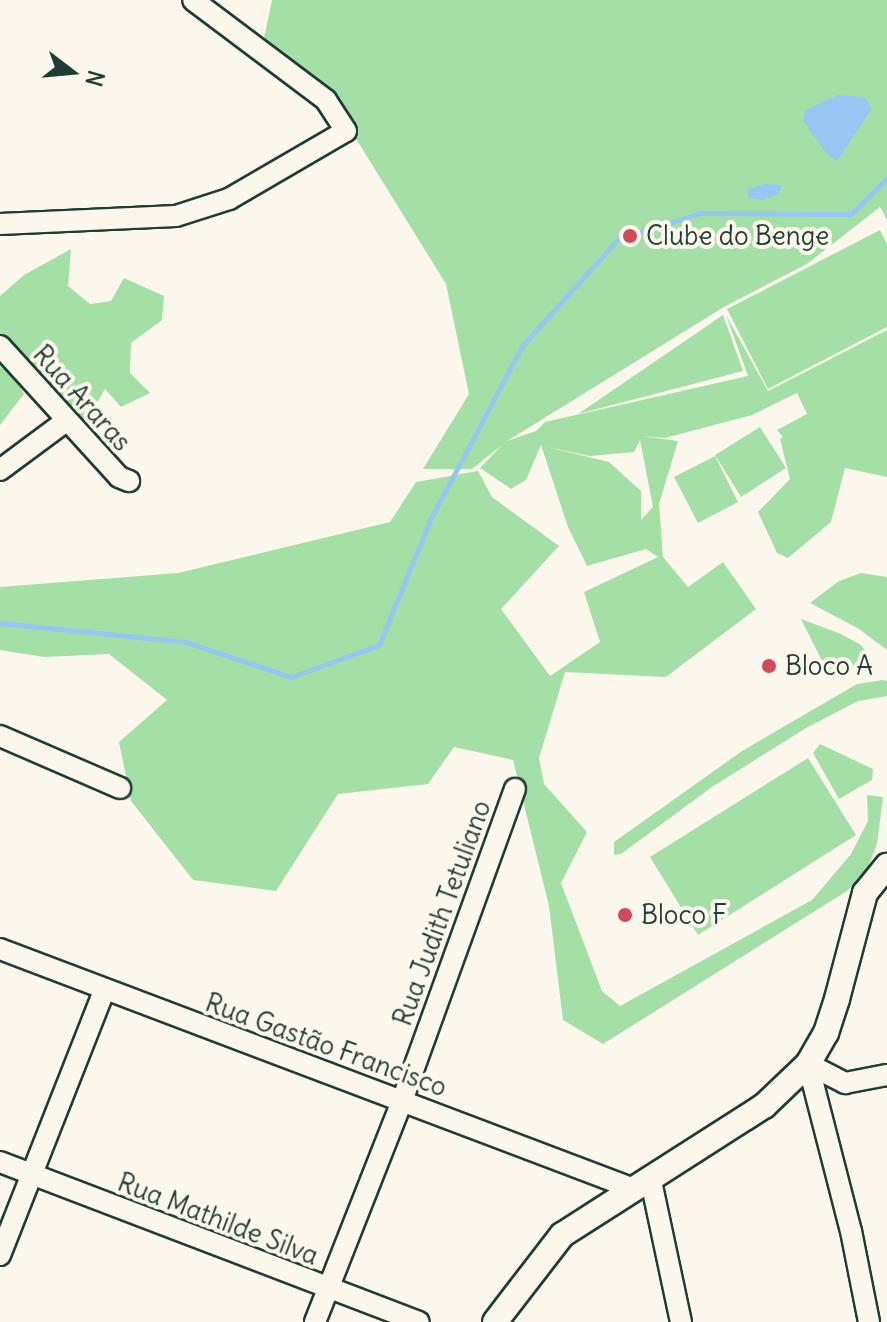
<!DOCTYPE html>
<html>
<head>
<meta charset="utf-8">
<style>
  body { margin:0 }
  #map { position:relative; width:887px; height:1322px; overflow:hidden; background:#fbf7ec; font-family:Delius,sans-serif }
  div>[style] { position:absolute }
  .green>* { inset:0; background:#a4e0a6 }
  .water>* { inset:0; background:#97c6f2 }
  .stream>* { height:5px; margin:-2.5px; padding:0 2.5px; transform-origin:2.5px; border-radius:2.5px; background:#97c6f2 }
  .roads { filter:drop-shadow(2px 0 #1f3d34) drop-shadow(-2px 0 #1f3d34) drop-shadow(0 2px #1f3d34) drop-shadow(0 -2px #1f3d34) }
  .minor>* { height:20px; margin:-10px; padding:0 10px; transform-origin:10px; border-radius:10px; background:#fbf7ec }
  .tertiary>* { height:24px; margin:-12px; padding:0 12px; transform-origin:12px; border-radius:12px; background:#fbf7ec }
  .dots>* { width:22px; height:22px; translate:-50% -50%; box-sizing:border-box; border:4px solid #fbf7ec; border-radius:50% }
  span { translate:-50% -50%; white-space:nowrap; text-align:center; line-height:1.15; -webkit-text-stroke:8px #fbf7ec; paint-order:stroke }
  .poi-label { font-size:26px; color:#1f3d34 }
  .left { translate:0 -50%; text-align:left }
  .street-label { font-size:26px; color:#1f3d34 }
  .north { position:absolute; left:32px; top:32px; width:80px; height:80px; -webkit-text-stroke:6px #fbf7ec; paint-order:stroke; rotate:106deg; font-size:22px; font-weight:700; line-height:32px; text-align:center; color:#1f3d34 }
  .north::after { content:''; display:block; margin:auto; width:28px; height:36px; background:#1f3d34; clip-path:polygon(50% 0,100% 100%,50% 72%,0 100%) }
</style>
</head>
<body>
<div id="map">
  <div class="green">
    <div style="clip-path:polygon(evenodd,272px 0,887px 0,887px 220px,880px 207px,807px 264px,724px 307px,507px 441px,536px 431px,545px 422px,748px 376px,726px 315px,768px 391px,887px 330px,887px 477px,845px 468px,831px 522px,788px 558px,777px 553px,758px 512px,790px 479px,780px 439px,783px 437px,777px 430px,807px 414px,797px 393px,752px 415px,665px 438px,641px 436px,678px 441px,659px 504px,663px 557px,688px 587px,723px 562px,756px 609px,666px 677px,565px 672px,539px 758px,544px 784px,587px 832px,561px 883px,602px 991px,620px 1006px,812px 900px,851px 854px,868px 821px,867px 795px,883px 797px,877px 844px,866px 872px,847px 891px,603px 1044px,563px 1020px,549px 906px,513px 760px,454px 747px,428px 784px,338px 794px,276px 891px,193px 880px,131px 801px,119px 742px,167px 700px,109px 654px,44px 657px,0 650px,0 587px,178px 573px,390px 522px,416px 482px,478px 471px,492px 497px,559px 546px,501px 609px,550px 676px,600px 642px,584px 592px,658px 557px,646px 549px,587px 566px,568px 527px,541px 445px,526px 480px,511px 489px,480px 468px,502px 445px,472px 469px,423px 469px,469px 394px,446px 284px,327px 92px,263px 43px,272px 0,640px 440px,653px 507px,641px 520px,641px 491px,609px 462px,547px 447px,590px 456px,634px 452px,640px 440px)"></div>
    <div style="clip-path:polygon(880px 230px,887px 244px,887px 327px,768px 389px,727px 309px)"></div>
    <div style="clip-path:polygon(71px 249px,68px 286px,90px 304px,111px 301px,124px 278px,164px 296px,162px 320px,131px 343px,130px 373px,150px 393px,121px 407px,105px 389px,86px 422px,9px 353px,0 335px,0 296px,24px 275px)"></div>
    <div style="clip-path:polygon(723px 315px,743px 371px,578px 414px)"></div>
    <div style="clip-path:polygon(0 366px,16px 380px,24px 394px,0 425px)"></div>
    <div style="clip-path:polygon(760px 427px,786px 468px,741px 497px,715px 455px)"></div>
    <div style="clip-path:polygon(715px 456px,738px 502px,698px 523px,674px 477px)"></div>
    <div style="clip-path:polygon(861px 573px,887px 577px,887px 650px,859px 629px,810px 603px,839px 581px)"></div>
    <div style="clip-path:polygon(801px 619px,841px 634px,861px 645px,871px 659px,829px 675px)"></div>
    <div style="clip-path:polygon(883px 680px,887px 681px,887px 696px,858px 701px,806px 728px,712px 787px,621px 854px,614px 855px,614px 842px,742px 751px,857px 684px)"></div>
    <div style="clip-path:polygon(820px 744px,873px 769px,872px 780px,839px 799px,813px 753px)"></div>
    <div style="clip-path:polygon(808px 758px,856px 835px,698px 935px,650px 857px)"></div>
  </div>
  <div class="water">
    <div style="clip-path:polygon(838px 95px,865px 97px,872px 109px,837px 161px,827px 154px,803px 121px,805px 110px)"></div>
    <div style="clip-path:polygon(764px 184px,782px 185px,779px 194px,764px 200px,748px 198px,749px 189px)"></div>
  </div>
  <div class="stream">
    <div style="left:0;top:623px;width:187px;rotate:5.8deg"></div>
    <div style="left:186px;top:642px;width:111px;rotate:18.4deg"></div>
    <div style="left:291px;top:677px;width:94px;rotate:-20deg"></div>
    <div style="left:379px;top:645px;width:135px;rotate:-67.8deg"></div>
    <div style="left:430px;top:520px;width:197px;rotate:-62.1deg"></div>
    <div style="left:522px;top:346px;width:144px;rotate:-48.1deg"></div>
    <div style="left:618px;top:239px;width:87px;rotate:-17.4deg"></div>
    <div style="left:701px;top:213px;width:150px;rotate:0.4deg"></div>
    <div style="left:851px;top:214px;width:51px;rotate:-45deg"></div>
  </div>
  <div class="roads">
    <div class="minor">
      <div style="left:0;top:224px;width:176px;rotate:-2.6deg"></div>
      <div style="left:176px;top:216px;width:56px;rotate:-17.8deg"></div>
      <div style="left:229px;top:199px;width:135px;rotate:-30.2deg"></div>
      <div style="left:346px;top:131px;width:37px;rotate:-123deg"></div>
      <div style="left:326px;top:100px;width:166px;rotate:-143.1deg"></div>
      <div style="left:0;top:346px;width:177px;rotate:47.7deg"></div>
      <div style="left:119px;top:477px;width:11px;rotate:22deg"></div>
      <div style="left:0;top:470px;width:82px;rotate:-36.6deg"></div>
      <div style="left:0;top:736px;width:131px;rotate:23.4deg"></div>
      <div style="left:0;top:949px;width:678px;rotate:20.73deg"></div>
      <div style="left:808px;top:1064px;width:172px;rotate:75.6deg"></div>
      <div style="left:851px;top:1231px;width:93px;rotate:78.8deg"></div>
      <div style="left:808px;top:1064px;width:42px;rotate:27.2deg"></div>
      <div style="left:845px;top:1083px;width:43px;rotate:-10.8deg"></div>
      <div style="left:0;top:1162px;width:448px;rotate:20.9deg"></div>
      <div style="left:651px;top:1181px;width:144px;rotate:78deg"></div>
      <div style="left:0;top:1255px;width:284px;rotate:-68.5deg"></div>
      <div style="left:315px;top:1322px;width:238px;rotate:-68.5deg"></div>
      <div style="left:402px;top:1101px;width:332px;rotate:-70.1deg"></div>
    </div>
    <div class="tertiary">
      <div style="left:495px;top:1322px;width:110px;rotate:-52.4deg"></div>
      <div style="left:562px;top:1235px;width:240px;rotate:-32.6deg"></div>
      <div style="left:764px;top:1106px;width:61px;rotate:-43.7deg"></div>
      <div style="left:808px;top:1064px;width:36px;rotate:-60deg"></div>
      <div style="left:826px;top:1033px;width:36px;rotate:-72deg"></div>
      <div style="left:837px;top:999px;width:110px;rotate:-75.2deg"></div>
      <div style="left:865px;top:893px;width:35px;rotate:-51deg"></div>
    </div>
  </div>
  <div class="dots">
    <div style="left:630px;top:236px;background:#d1495b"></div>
    <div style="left:769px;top:666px;background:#d1495b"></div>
    <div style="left:625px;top:915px;background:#d1495b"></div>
  </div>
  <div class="poi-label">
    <span class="left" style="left:646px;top:236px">Clube do Benge</span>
    <span class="left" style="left:785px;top:666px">Bloco A</span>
    <span class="left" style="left:641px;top:915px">Bloco F</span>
  </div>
  <div class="street-label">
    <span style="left:82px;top:398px;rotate:48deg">Rua Araras</span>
    <span style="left:442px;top:913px;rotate:-70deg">Rua Judith Tetuliano</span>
    <span style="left:326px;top:1045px;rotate:20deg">Rua Gastão Francisco</span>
    <span style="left:218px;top:1219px;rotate:21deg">Rua Mathilde Silva</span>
  </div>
  <div class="north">N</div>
</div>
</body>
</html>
